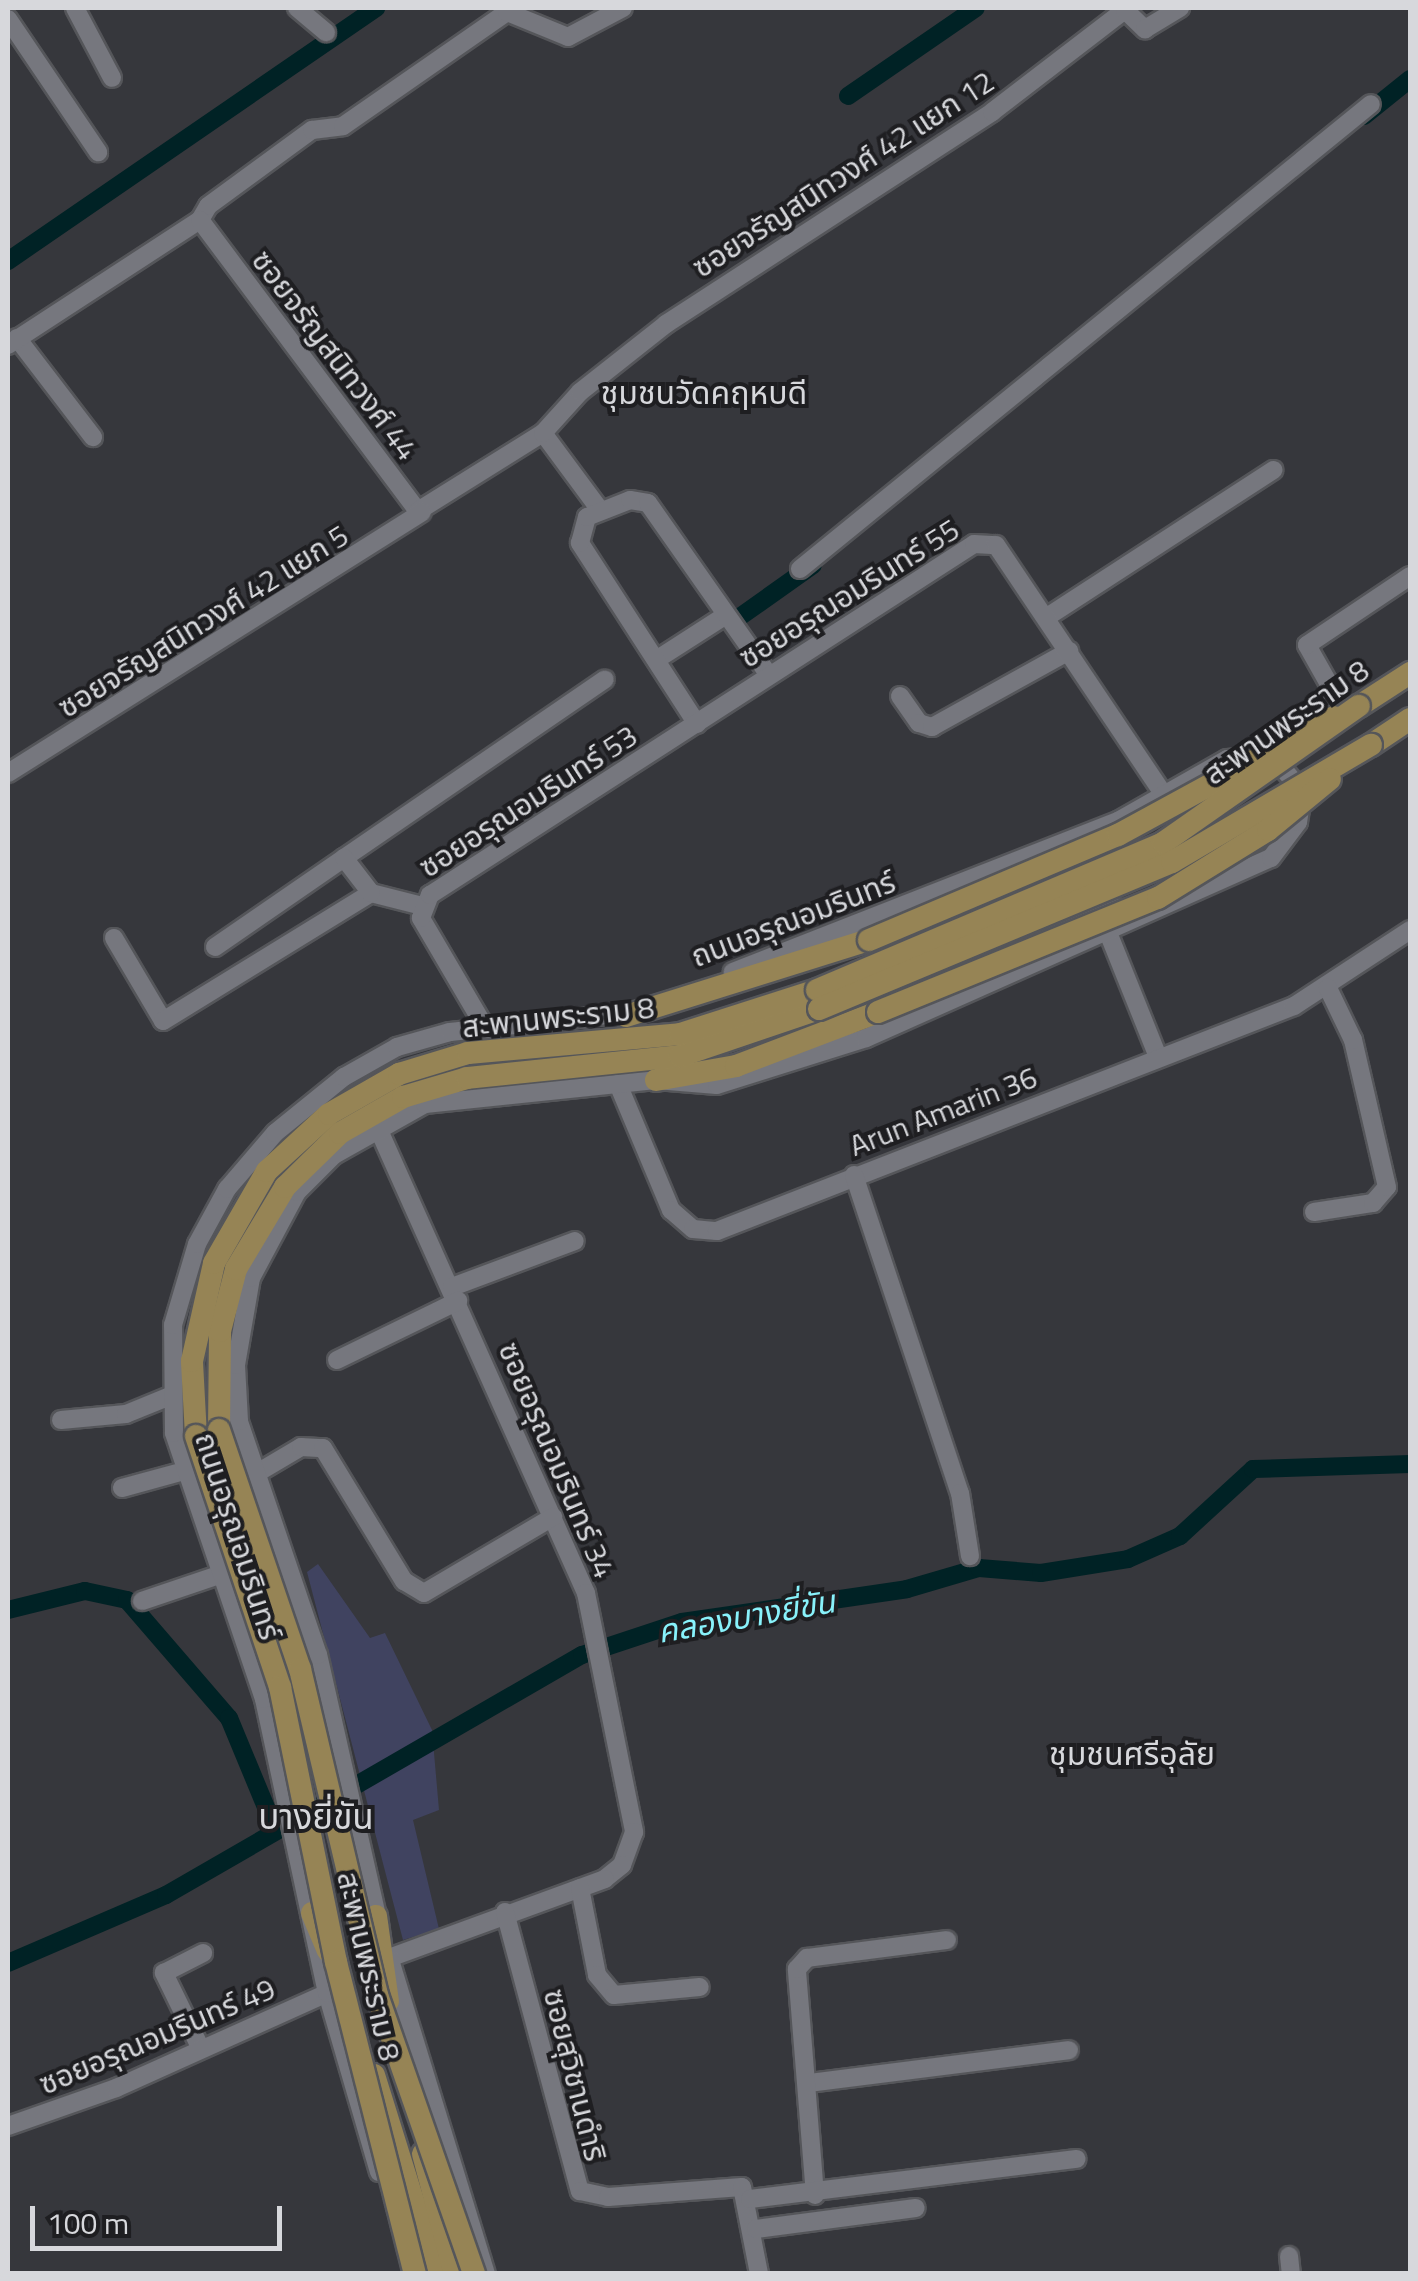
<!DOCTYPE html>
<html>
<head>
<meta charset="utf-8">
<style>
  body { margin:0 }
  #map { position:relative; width:1418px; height:2281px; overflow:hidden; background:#36373c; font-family:"Titillium Web","Noto Sans Thai",sans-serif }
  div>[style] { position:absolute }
  .green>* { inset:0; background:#404360 }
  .canal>* { height:18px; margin:-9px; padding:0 9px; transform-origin:9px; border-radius:9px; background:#002225 }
  .roads { filter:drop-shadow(2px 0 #55565a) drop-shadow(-2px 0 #55565a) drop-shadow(0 2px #55565a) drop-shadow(0 -2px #55565a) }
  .minor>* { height:18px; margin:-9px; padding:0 9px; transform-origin:9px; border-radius:9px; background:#76777e }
  .major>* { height:22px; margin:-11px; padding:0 11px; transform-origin:11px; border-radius:11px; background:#968455 }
  .bridges { filter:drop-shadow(2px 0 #55565a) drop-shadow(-2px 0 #55565a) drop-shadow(0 2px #55565a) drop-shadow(0 -2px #55565a) }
  .major-bridge>* { height:22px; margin:-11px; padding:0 11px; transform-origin:11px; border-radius:11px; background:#968455 }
  span { translate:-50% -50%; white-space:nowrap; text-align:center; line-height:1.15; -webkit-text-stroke:8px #1e1e21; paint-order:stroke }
  .street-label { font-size:30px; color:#d7d8dc }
  .neighbourhood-label { font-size:32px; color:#d7d8dc }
  .water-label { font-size:32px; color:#88f2fb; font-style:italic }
  .quarter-label { font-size:35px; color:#d7d8dc }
  .frame { position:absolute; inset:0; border:10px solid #d7d8dc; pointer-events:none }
  .scale { position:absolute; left:30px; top:2206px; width:252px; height:45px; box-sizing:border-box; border:5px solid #d7d8dc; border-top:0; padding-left:12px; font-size:30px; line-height:35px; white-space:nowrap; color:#d7d8dc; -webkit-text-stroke:8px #1e1e21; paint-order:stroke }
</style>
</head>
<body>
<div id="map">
  <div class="green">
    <div style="clip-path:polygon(318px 1564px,370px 1638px,385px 1633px,432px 1730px,439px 1810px,413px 1820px,439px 1929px,403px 1940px,307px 1572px)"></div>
  </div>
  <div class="canal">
    <div style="left:848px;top:96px;width:155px;rotate:-34.5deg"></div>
    <div style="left:1364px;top:116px;width:59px;rotate:-38.8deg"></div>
    <div style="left:8px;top:261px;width:447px;rotate:-34.5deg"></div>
    <div style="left:741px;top:616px;width:88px;rotate:-35.3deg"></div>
    <div style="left:8px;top:1610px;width:79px;rotate:-13.9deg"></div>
    <div style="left:85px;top:1591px;width:43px;rotate:12.1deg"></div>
    <div style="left:127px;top:1600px;width:156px;rotate:49.2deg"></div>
    <div style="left:229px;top:1718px;width:120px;rotate:67.5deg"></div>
    <div style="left:8px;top:1963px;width:172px;rotate:-23.3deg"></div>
    <div style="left:166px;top:1895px;width:480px;rotate:-30deg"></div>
    <div style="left:582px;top:1655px;width:105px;rotate:-18.3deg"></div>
    <div style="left:682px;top:1622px;width:227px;rotate:-8.3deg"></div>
    <div style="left:907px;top:1589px;width:75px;rotate:-16.3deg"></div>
    <div style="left:979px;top:1568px;width:62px;rotate:4.6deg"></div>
    <div style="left:1041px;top:1573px;width:88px;rotate:-9.1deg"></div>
    <div style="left:1128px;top:1559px;width:57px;rotate:-23.9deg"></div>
    <div style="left:1180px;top:1536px;width:99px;rotate:-42.5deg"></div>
    <div style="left:1253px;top:1469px;width:157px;rotate:-1.8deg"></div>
  </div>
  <div class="roads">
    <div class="minor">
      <div style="left:75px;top:8px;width:79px;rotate:62.1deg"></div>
      <div style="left:297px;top:8px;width:38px;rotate:40deg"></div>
      <div style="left:8px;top:19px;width:161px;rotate:55.9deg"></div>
      <div style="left:200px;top:220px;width:16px;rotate:-60deg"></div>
      <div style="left:208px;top:206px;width:129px;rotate:-36.2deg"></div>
      <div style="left:312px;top:130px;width:31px;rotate:-7deg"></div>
      <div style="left:343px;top:126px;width:200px;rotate:-34.8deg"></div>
      <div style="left:507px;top:12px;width:66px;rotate:22.3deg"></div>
      <div style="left:568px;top:37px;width:62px;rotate:-27.8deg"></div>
      <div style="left:17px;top:338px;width:125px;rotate:52.5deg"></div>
      <div style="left:8px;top:345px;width:229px;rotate:-33.1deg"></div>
      <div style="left:200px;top:220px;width:364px;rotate:53.2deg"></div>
      <div style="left:418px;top:511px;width:147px;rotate:-32deg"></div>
      <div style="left:543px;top:433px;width:96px;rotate:53.5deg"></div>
      <div style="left:543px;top:433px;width:55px;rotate:-47.9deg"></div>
      <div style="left:580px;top:392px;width:110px;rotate:-38.3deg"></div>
      <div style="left:666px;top:324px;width:389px;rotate:-33deg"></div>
      <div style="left:992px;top:112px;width:168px;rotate:-37.5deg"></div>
      <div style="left:1125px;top:10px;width:28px;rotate:44deg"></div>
      <div style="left:1145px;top:29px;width:41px;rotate:-31deg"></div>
      <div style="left:800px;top:569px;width:736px;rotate:-39.16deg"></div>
      <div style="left:1047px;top:617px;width:270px;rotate:-33deg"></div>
      <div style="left:656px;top:660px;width:83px;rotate:-32.7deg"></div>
      <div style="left:1334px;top:693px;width:55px;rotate:-119.4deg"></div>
      <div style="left:1307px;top:645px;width:124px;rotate:-33.8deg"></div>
      <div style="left:900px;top:696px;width:33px;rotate:55deg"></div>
      <div style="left:919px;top:723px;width:14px;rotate:17deg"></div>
      <div style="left:932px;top:727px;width:157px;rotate:-29deg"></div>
      <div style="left:697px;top:724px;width:216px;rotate:-122.9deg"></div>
      <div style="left:580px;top:543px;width:27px;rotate:-75deg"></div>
      <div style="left:587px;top:517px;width:46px;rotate:-21.6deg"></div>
      <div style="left:630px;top:500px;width:18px;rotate:9deg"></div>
      <div style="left:648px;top:503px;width:210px;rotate:54.9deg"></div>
      <div style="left:8px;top:773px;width:489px;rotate:-32.2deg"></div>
      <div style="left:344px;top:858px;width:316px;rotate:-34.4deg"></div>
      <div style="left:1109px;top:935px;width:131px;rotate:68.1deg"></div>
      <div style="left:114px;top:938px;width:96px;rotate:59.4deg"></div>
      <div style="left:163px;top:1021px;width:244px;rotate:-31.6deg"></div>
      <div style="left:371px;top:893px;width:53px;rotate:14.3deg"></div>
      <div style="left:215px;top:947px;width:157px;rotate:-34.6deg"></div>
      <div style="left:344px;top:858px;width:44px;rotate:52.4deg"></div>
      <div style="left:917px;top:980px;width:210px;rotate:-20.9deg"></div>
      <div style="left:486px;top:1029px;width:129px;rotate:-120.4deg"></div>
      <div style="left:421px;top:918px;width:25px;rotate:-69deg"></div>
      <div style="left:430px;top:895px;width:647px;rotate:-32.83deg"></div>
      <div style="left:974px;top:544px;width:22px;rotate:3deg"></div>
      <div style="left:996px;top:545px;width:301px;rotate:56.1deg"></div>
      <div style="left:618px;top:1084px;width:137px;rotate:67.2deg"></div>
      <div style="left:671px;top:1210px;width:29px;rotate:41deg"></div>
      <div style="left:693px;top:1229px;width:24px;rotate:5deg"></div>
      <div style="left:717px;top:1231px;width:619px;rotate:-21.3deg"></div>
      <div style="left:1294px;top:1006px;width:139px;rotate:-33.2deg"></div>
      <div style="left:377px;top:1126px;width:512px;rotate:65.89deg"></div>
      <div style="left:586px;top:1593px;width:244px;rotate:78.6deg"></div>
      <div style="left:634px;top:1832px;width:35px;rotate:110deg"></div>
      <div style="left:622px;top:1865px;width:22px;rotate:141deg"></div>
      <div style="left:605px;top:1879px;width:230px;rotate:159.9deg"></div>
      <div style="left:854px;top:1175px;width:335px;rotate:71.6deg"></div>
      <div style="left:960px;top:1493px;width:64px;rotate:81deg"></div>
      <div style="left:1314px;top:1212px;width:60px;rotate:-8.7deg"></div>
      <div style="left:1373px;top:1203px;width:21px;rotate:-49deg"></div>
      <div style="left:1387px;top:1187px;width:151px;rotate:-103deg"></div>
      <div style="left:1353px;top:1040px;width:58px;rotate:-115.7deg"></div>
      <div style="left:452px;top:1287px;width:131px;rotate:-20.5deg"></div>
      <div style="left:337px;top:1360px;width:135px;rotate:-26deg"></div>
      <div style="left:61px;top:1420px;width:65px;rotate:-5.3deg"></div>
      <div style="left:126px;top:1414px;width:48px;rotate:-22.2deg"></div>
      <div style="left:252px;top:1476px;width:57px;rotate:-30.6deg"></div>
      <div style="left:301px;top:1447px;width:22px;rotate:3deg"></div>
      <div style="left:323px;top:1448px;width:156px;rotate:58.7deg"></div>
      <div style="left:404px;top:1581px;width:23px;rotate:31deg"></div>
      <div style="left:424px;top:1593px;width:150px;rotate:-30.5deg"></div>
      <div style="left:122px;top:1488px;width:64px;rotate:-15.3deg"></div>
      <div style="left:142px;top:1601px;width:81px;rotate:-18.7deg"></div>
      <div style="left:580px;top:1888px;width:89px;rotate:78.9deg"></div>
      <div style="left:597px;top:1975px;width:26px;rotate:50deg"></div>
      <div style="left:614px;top:1995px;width:86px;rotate:-5.3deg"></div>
      <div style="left:505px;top:1912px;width:289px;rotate:75deg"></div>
      <div style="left:580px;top:2191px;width:29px;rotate:12deg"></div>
      <div style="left:608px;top:2197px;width:134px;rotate:-4.3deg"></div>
      <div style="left:742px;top:2187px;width:89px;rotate:78.9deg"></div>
      <div style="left:379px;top:1925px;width:277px;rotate:-102.7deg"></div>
      <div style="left:318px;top:1655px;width:247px;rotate:-108.7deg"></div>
      <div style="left:239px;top:1421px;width:56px;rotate:-93.1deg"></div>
      <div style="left:236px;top:1365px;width:88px;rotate:-80.2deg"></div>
      <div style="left:251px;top:1278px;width:98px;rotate:-61.9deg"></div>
      <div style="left:297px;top:1192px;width:52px;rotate:-45deg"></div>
      <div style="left:334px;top:1155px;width:104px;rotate:-29.3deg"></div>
      <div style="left:425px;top:1104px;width:232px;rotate:-5.9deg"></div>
      <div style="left:656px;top:1080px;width:61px;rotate:4.7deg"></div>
      <div style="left:717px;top:1085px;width:156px;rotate:-17.5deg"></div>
      <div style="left:866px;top:1038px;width:443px;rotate:-24deg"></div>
      <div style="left:1271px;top:858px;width:45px;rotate:-53.1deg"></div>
      <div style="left:1298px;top:822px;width:30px;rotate:-81deg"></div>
      <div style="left:1303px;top:792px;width:48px;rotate:-130.7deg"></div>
      <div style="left:1272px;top:756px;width:45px;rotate:176.2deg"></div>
      <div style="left:1227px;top:759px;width:125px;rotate:150.4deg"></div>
      <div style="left:1118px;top:821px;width:414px;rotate:158.6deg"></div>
      <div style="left:390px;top:1960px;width:328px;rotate:73deg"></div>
      <div style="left:201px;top:2049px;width:85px;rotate:-116deg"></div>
      <div style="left:164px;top:1973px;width:44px;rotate:-27.1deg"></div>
      <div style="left:809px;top:2083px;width:262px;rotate:-7.2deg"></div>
      <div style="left:8px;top:2126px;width:114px;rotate:-19.4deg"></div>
      <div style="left:116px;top:2088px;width:231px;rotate:-24.2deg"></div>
      <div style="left:379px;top:2172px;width:186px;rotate:-106.2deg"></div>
      <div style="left:327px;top:1993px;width:301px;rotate:-102.1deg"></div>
      <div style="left:264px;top:1699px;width:281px;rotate:-108.7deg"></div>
      <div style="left:174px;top:1433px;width:108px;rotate:-90.5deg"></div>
      <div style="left:173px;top:1325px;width:84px;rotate:-73.5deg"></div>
      <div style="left:197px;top:1244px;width:63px;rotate:-61.4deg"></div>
      <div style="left:227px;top:1189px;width:74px;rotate:-49.4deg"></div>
      <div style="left:275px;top:1133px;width:89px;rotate:-39.1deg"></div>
      <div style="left:344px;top:1077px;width:61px;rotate:-29.5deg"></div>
      <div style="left:397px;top:1047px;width:55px;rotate:-15.8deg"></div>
      <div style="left:450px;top:1032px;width:186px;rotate:-6.2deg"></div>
      <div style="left:815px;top:2195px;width:227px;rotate:-94.6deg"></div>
      <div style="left:797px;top:1969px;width:15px;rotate:-48deg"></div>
      <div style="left:807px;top:1958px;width:141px;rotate:-7.3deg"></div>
      <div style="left:750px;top:2199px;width:329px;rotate:-7deg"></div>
      <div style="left:756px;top:2229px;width:161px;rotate:-7.5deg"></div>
      <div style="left:1289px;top:2256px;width:18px;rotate:84deg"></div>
    </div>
    <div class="major">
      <div style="left:1359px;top:706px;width:61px;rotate:-32.9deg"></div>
      <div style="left:1371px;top:745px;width:47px;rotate:-33.7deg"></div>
      <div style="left:626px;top:1016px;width:255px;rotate:-17.4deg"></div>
      <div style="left:656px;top:1080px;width:81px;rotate:-9.9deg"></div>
      <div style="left:736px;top:1066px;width:152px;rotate:-20.8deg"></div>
      <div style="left:219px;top:1430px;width:99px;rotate:-89.4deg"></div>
      <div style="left:220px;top:1331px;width:64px;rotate:-75.5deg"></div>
      <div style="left:236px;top:1269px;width:96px;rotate:-59.1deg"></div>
      <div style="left:285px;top:1187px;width:77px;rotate:-44.5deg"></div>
      <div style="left:340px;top:1133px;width:73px;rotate:-29.7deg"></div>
      <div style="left:403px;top:1097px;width:67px;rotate:-16.5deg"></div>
      <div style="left:467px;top:1078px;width:214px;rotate:-5.9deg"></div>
      <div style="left:680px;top:1056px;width:147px;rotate:-18.7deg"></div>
      <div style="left:196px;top:1436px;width:75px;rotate:-93.1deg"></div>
      <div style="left:192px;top:1361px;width:100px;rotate:-77.3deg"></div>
      <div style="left:214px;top:1263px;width:106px;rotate:-60.1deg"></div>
      <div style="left:267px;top:1171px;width:84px;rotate:-42.6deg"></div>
      <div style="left:329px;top:1114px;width:81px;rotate:-29.7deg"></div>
      <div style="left:399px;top:1074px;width:72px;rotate:-16.9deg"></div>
      <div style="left:468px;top:1053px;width:213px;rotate:-5.1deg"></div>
      <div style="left:680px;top:1034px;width:144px;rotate:-17.8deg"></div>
      <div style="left:312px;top:1913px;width:41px;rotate:67.2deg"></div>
      <div style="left:376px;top:1916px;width:86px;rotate:82deg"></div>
      <div style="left:374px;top:2075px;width:208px;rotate:72.7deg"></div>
      <div style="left:423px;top:2154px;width:124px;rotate:75.1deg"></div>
    </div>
  </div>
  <div class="bridges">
    <div class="major-bridge">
      <div style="left:869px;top:940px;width:270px;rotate:-22.9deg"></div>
      <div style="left:1118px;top:835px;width:246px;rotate:-28.6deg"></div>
      <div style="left:817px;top:990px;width:376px;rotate:-23deg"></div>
      <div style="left:1163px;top:843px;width:239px;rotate:-35deg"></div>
      <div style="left:819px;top:1009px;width:382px;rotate:-22.6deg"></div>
      <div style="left:1172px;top:862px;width:231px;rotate:-30.5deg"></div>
      <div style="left:878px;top:1012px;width:302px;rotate:-22.2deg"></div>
      <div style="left:1158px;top:898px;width:129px;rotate:-31.7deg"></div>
      <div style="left:1268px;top:830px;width:80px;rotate:-39.4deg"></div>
      <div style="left:219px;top:1430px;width:252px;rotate:71.3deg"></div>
      <div style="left:300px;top:1669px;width:335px;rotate:76.7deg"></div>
      <div style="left:377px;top:1995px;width:295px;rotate:70.8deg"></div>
      <div style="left:196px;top:1436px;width:265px;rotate:71.5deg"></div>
      <div style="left:280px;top:1687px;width:281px;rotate:78.5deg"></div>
      <div style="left:336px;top:1962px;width:322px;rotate:75.8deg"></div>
    </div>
  </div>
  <div class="street-label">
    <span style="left:843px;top:174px;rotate:-33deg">ซอยจรัญสนิทวงศ์ 42 แยก 12</span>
    <span style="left:335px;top:355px;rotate:53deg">ซอยจรัญสนิทวงศ์ 44</span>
    <span style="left:849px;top:593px;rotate:-32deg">ซอยอรุณอมรินทร์ 55</span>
    <span style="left:203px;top:621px;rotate:-32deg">ซอยจรัญสนิทวงศ์ 42 แยก 5</span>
    <span style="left:1286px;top:722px;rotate:-35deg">สะพานพระราม 8</span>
    <span style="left:528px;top:801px;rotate:-33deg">ซอยอรุณอมรินทร์ 53</span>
    <span style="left:793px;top:919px;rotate:-21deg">ถนนอรุณอมรินทร์</span>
    <span style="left:558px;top:1017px;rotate:-6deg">สะพานพระราม 8</span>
    <span style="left:943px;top:1111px;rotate:-21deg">Arun Amarin 36</span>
    <span style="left:557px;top:1460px;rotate:67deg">ซอยอรุณอมรินทร์ 34</span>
    <span style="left:238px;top:1536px;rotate:72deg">ถนนอรุณอมรินทร์</span>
    <span style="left:369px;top:1966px;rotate:77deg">สะพานพระราม 8</span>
    <span style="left:157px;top:2036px;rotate:-23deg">ซอยอรุณอมรินทร์ 49</span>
    <span style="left:575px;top:2075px;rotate:76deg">ซอยสุวิชานดำริ</span>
  </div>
  <div class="neighbourhood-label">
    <span style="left:704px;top:392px">ชุมชนวัดคฤหบดี</span>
    <span style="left:1132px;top:1753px">ชุมชนศรีอุลัย</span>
  </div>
  <div class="water-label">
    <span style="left:746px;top:1616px;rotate:-10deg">คลองบางยี่ขัน</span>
  </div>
  <div class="quarter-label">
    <span style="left:316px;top:1816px">บางยี่ขัน</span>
  </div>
  <div class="frame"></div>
  <div class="scale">100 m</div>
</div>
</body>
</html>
